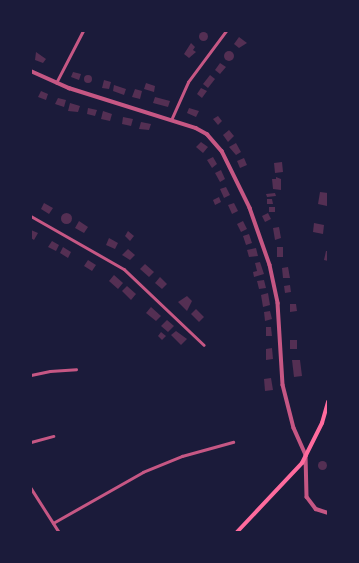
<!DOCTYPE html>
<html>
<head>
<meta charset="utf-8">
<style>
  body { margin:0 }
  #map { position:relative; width:359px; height:563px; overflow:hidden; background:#1b1b3a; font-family:"Golos Text",sans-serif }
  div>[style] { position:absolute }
  .stream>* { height:1.5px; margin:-0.75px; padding:0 0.75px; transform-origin:0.75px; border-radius:0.75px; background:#12122b }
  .building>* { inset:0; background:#542f53 }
  .round { border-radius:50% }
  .minor>* { height:2.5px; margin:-1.25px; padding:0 1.25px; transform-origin:1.25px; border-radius:1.25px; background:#c65784 }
  .tertiary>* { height:3.5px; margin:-1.75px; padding:0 1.75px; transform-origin:1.75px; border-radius:1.75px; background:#c65784 }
  .secondary>* { height:4px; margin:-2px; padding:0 2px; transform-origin:2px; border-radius:2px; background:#ff6b9d }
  span { translate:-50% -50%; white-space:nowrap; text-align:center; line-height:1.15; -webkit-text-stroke:3px #1b1b3a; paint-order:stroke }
  .frame { position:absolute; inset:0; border:32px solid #1b1b3a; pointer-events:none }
</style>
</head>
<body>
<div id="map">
  <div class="stream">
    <div style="left:263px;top:532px;width:5px"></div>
  </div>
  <div class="building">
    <div class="round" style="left:198.5px;top:31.5px;width:9px;height:9px"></div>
    <div style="clip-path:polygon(239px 37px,247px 43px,239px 48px,234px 44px)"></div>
    <div style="clip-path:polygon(191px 43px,195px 47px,193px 50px,196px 52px,189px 58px,184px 54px)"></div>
    <div class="round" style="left:224px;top:51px;width:10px;height:10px"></div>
    <div style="clip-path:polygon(36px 52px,46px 59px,43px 63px,35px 60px)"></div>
    <div style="clip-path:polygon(220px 63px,226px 67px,220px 74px,215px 70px)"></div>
    <div style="clip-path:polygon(73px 72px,81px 74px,79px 80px,71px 77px)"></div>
    <div style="clip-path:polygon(210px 75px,215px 79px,208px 88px,203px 84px)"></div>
    <div class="round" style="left:84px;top:75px;width:8px;height:8px"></div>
    <div style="clip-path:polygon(104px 80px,111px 82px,109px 89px,102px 88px)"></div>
    <div style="clip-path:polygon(146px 83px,155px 86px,154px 92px,144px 89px)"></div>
    <div style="clip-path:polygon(114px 85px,126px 89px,124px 95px,113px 91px)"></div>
    <div style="clip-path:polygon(201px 88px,207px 91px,202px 98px,197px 94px)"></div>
    <div style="clip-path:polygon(135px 89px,142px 91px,140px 99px,132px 97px)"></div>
    <div style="clip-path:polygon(41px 91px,48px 94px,46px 100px,38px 97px)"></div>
    <div style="clip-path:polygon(155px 97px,170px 101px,168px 107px,153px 103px)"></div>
    <div style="clip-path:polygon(58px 98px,66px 100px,64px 107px,55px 104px)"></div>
    <div style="clip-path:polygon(70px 103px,80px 106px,78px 112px,68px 111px)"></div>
    <div style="clip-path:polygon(88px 108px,97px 110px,95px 116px,87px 114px)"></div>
    <div style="clip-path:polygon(189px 108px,199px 111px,196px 117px,187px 113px)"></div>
    <div style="clip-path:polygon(103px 111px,112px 114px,110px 121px,101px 119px)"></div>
    <div style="clip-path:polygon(218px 116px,222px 121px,218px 125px,213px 119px)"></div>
    <div style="clip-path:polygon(123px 117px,133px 119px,131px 126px,122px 124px)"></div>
    <div style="clip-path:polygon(141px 122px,151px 124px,149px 130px,139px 129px)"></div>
    <div style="clip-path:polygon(229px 130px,234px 136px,228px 142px,223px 135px)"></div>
    <div style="clip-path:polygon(201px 142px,208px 147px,203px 153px,196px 147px)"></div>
    <div style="clip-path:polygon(236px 143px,241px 152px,236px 155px,229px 147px)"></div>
    <div style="clip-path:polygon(213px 157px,217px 164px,212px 168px,207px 160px)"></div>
    <div style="clip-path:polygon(244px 158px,247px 165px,240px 168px,237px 161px)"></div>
    <div style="clip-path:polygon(282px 162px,283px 172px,275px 173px,274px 163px)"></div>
    <div style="clip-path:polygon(221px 170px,225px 179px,220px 182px,215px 173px)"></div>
    <div style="clip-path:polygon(276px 177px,281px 179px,281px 190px,273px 189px,272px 179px,276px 179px)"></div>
    <div style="clip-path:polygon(226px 187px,230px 195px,224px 198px,220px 189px)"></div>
    <div style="clip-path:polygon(320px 192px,328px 193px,327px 206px,318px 204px)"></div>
    <div style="clip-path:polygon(275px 193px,276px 196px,267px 197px,266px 194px)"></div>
    <div style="clip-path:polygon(219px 197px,221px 202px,215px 205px,213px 200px)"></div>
    <div style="clip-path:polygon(267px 199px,272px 199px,273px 204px,267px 204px)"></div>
    <div style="clip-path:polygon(44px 203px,53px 208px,49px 214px,41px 209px)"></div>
    <div style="clip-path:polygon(234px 203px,238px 211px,232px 214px,228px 205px)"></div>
    <div style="clip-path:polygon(269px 207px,275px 207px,275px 212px,269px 212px)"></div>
    <div class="round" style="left:60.5px;top:212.5px;width:11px;height:11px"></div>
    <div style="clip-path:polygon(268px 213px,271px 219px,265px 222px,262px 216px)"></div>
    <div style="clip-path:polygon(79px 221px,88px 227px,84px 233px,75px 228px)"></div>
    <div style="clip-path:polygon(243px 221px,247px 229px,241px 232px,237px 224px)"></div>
    <div style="clip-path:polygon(314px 223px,324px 225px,323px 234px,313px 232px)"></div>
    <div style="clip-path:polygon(279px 227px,281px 238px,275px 240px,273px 228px)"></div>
    <div style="clip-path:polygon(31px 230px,38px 233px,34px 240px,31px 238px)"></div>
    <div style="clip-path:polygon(128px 231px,134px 236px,130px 241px,125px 236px)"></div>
    <div style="clip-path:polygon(249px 234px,252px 243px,246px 245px,243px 236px)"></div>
    <div style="clip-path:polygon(109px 238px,118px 243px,115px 249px,106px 245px)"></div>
    <div style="clip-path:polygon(52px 241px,59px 245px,56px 251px,48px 247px)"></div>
    <div style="clip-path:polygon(63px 247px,71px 252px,68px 258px,60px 253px)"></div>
    <div style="clip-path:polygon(277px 247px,283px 247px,283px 257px,277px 257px)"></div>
    <div style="clip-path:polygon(256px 248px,258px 256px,249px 257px,247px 250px)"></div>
    <div style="clip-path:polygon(128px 249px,135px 255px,130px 260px,122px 255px)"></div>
    <div style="clip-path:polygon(326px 251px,328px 251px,328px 261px,324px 260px)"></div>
    <div style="clip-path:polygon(88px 260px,96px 265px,92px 271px,84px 266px)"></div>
    <div style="clip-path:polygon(260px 262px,264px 274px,254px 277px,253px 272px,257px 271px,255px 263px)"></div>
    <div style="clip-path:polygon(145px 264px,154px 272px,149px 277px,140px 269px)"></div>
    <div style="clip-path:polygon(288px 267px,290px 278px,283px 278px,282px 268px)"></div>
    <div style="clip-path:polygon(114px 275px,123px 283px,118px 289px,109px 281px)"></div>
    <div style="clip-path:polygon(160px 277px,167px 284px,162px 289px,155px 283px)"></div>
    <div style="clip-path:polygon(264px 280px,266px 288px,259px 289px,257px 281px)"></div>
    <div style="clip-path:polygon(290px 285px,291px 292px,285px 293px,284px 286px)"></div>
    <div style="clip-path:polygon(127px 286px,136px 294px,131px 300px,122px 291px)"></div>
    <div style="clip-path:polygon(268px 293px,270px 305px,263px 307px,261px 295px)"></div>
    <div style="clip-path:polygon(187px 296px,192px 301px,187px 311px,178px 302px)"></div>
    <div style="clip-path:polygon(290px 304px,296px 304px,297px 311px,290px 312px)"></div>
    <div style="clip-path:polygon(151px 307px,161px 316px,156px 321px,146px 313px)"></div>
    <div style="clip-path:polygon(196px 309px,204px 317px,199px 322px,191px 314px)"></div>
    <div style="clip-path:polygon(270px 311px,272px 319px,265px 321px,264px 312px)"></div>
    <div style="clip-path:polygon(167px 320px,174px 326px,168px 332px,161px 326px)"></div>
    <div style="clip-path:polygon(266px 327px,271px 327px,272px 336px,266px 336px)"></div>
    <div style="clip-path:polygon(176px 331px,187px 339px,181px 345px,171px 335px)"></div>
    <div style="clip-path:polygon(161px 332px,166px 336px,162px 340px,158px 336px)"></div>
    <div style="clip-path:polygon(290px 340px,297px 340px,297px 349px,290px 349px)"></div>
    <div style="clip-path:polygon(272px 348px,273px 359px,266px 360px,266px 349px)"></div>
    <div style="clip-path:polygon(292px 360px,300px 360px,302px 376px,294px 377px)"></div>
    <div style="clip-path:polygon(271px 378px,273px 390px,265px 391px,264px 379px)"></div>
    <div class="round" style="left:317.5px;top:460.5px;width:9px;height:9px"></div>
  </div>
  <div class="minor">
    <div style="left:56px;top:83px;width:59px;rotate:-62.6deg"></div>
    <div style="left:172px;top:118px;width:39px;rotate:-66deg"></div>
    <div style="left:188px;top:82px;width:64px;rotate:-53.3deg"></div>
    <div style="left:31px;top:216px;width:107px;rotate:29.7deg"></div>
    <div style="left:124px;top:269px;width:110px;rotate:43.5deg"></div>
    <div style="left:31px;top:375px;width:19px;rotate:-12deg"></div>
    <div style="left:50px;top:371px;width:26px;rotate:-4deg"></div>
    <div style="left:31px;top:442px;width:23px;rotate:-15deg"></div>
    <div style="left:31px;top:488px;width:52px;rotate:57.5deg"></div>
    <div style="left:53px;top:523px;width:103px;rotate:-29.5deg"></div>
    <div style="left:143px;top:472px;width:42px;rotate:-22.3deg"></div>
    <div style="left:182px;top:456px;width:53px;rotate:-15.4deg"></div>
  </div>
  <div class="tertiary">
    <div style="left:31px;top:71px;width:42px;rotate:24.1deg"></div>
    <div style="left:69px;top:88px;width:133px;rotate:17.5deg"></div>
    <div style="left:196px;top:128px;width:13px;rotate:29deg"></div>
    <div style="left:207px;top:134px;width:23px;rotate:49deg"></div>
    <div style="left:222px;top:151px;width:64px;rotate:63.8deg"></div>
    <div style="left:250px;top:208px;width:60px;rotate:70.7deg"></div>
    <div style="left:270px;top:265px;width:39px;rotate:78deg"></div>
    <div style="left:278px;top:303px;width:82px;rotate:86.5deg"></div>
    <div style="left:283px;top:385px;width:44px;rotate:75.7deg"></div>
    <div style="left:294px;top:428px;width:30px;rotate:66deg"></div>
    <div style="left:306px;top:455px;width:42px;rotate:88.6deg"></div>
    <div style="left:307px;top:497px;width:15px;rotate:53deg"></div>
    <div style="left:316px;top:509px;width:13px;rotate:18deg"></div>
  </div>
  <div class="secondary">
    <div style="left:237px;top:532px;width:95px;rotate:-46.7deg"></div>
    <div style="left:302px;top:463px;width:45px;rotate:-63.4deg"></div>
    <div style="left:322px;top:423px;width:22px;rotate:-74deg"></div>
  </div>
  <div class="frame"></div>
</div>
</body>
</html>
